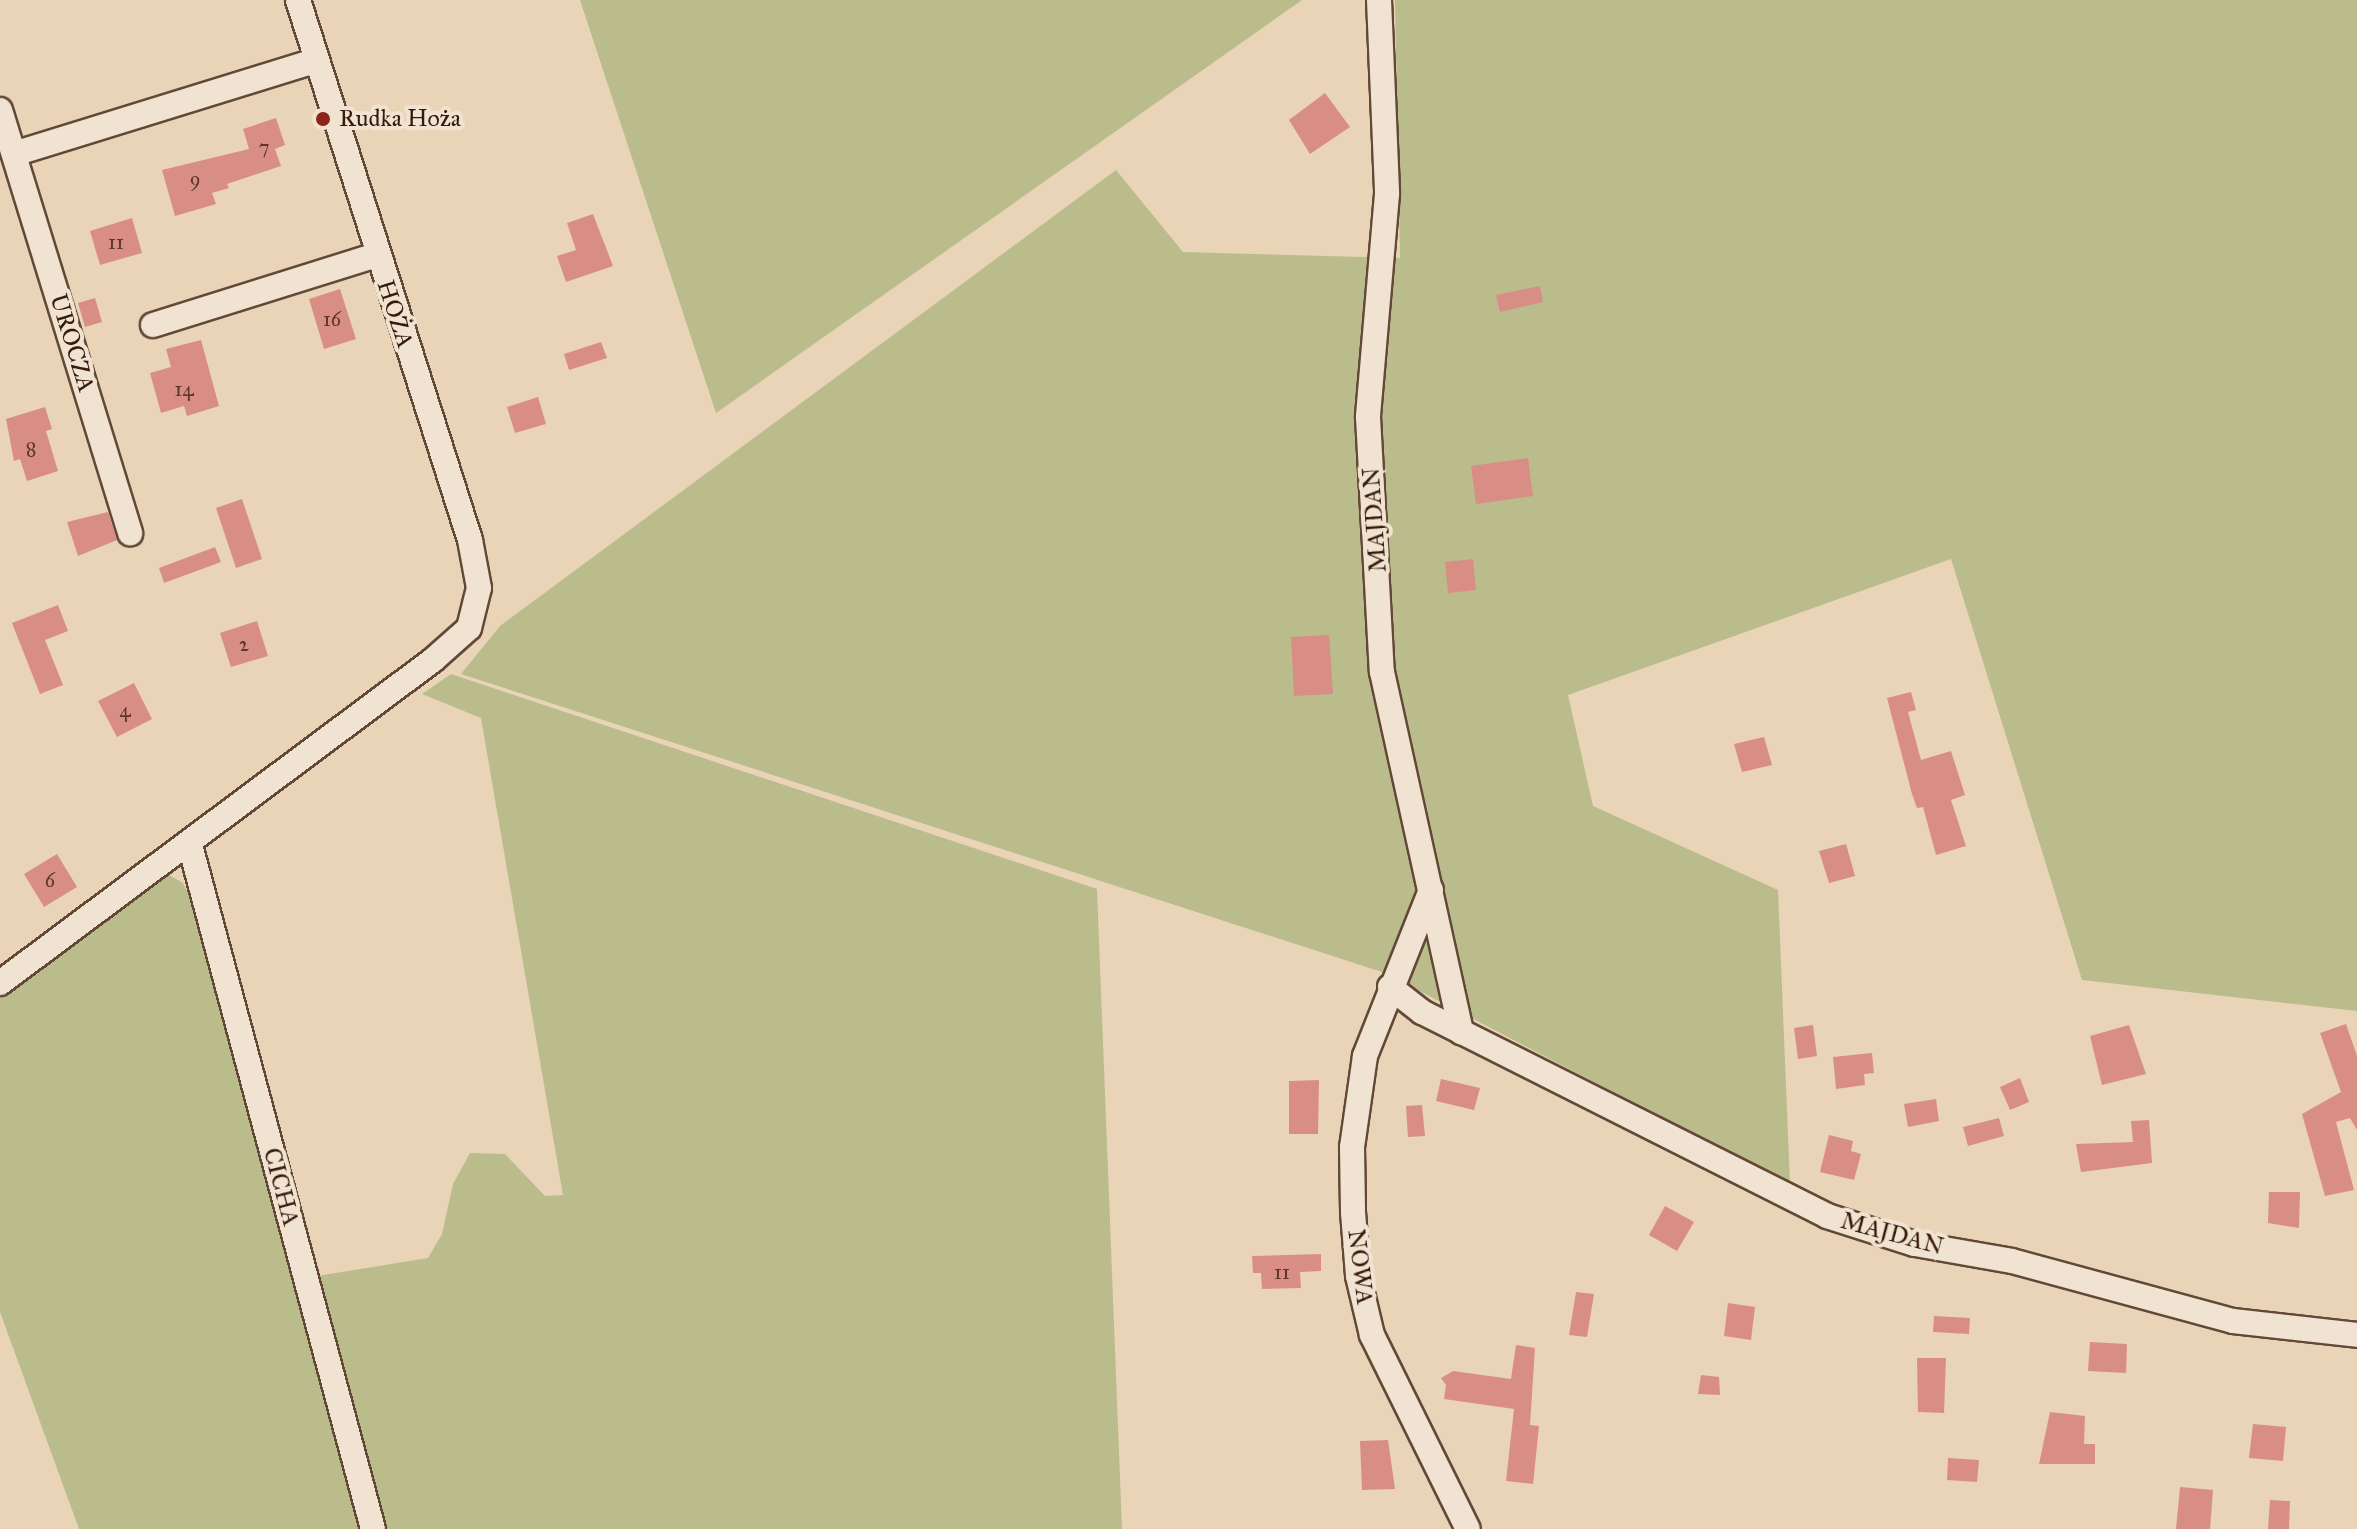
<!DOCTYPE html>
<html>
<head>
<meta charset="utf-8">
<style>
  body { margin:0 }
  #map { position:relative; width:2357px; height:1529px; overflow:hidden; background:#e9d4b8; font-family:"IM FELL Great Primer",serif }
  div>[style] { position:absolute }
  .green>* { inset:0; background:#babc8c }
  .building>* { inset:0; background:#d98e85 }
  .roads { filter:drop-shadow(2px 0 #634837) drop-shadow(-2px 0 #634837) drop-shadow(0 2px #634837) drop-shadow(0 -2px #634837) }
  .minor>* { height:24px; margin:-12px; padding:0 12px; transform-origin:12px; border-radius:12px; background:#f1e3d1 }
  .dots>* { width:22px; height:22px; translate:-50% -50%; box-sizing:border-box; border:4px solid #f1e3d1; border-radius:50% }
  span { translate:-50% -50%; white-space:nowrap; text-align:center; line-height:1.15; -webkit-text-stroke:8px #f1e3d1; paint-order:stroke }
  .number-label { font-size:20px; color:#5f372a }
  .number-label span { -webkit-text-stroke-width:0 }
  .poi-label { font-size:24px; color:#361a0c }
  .left { translate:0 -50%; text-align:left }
  .street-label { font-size:24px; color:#361a0c }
</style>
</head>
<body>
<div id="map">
  <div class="green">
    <div style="clip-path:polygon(580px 0,1302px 0,716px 413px)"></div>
    <div style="clip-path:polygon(1395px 0,2357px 0,2357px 1011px,2082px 980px,1951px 559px,1568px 695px,1593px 806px,1778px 890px,1790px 1184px,1385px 973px,461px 674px,500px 626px,1116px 170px,1183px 252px,1400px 258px)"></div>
    <div style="clip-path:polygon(451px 674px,1097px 889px,1122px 1529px,373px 1529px,305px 1278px,428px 1258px,442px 1234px,453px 1184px,470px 1153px,505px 1154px,545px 1196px,563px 1195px,481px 718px,422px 694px)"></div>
    <div style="clip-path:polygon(169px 875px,183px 883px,190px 898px,369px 1529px,79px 1529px,0 1312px,0 986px,155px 878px)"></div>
  </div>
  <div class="building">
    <div style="clip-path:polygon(1325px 93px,1350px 127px,1310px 154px,1289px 120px)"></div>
    <div style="clip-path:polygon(276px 118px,285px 145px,275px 149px,281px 166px,227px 184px,229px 188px,212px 193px,216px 204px,175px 216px,162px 170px,249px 149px,243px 129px)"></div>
    <div style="clip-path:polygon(593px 214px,613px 266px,566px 282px,557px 256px,576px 250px,567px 223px)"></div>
    <div style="clip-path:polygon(132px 218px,142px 253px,100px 265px,90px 231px)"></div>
    <div style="clip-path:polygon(1540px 286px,1543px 302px,1500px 312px,1496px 295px)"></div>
    <div style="clip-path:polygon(340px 289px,356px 339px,324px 349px,309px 299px)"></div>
    <div style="clip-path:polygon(95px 298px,102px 322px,85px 327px,78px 303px)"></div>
    <div style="clip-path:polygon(201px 340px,219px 406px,187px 416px,184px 406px,161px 413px,150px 373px,171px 367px,166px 349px)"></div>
    <div style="clip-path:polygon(601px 342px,607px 358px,569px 370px,564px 354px)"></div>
    <div style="clip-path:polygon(538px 397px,546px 424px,515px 433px,507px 407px)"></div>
    <div style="clip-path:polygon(45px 407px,52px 429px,46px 431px,58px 471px,27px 481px,20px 459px,14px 461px,6px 419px)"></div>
    <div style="clip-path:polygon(1528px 458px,1533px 496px,1476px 504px,1471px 466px)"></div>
    <div style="clip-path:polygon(242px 499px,262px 559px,236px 568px,216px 508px)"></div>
    <div style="clip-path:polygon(108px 512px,117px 540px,78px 556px,67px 522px)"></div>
    <div style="clip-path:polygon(215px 547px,221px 562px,164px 583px,159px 568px)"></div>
    <div style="clip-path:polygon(1473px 559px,1476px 590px,1448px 593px,1445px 562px)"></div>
    <div style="clip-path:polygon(58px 605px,68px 631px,45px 640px,63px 685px,40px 694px,12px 623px)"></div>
    <div style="clip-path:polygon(257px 621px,268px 656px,231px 667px,220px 633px)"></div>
    <div style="clip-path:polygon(1329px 635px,1333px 694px,1294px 696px,1291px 637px)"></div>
    <div style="clip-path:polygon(134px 683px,152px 719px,117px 737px,98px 701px)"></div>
    <div style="clip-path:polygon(1911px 692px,1916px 710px,1908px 712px,1921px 760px,1951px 751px,1965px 795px,1951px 800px,1966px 846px,1936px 855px,1923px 807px,1917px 808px,1912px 794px,1887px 698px)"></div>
    <div style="clip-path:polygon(1764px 737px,1772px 765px,1742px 772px,1734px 744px)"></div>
    <div style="clip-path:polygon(1846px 844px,1855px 876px,1829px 883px,1819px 851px)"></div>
    <div style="clip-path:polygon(57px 854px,77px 887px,44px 907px,24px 874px)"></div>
    <div style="clip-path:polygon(2346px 1024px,2357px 1056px,2357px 1130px,2350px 1118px,2336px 1122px,2354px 1190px,2325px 1196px,2302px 1114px,2341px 1092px,2320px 1033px)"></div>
    <div style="clip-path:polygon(1813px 1025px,1817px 1056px,1798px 1059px,1794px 1028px)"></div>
    <div style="clip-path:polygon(2129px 1025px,2146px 1074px,2102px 1085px,2090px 1036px)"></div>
    <div style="clip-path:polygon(1872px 1053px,1874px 1073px,1864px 1074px,1865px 1085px,1836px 1089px,1833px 1057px)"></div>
    <div style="clip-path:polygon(2020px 1078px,2029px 1102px,2010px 1110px,2000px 1087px)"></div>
    <div style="clip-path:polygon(1441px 1079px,1480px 1088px,1474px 1110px,1436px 1101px)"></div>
    <div style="clip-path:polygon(1319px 1080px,1318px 1134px,1289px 1134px,1289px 1081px)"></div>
    <div style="clip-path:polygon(1936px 1099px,1939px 1121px,1908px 1127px,1904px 1104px)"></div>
    <div style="clip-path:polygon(1422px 1105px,1425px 1136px,1408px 1137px,1406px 1106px)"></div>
    <div style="clip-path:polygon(1999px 1118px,2004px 1136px,1968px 1146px,1963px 1127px)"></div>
    <div style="clip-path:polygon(2149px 1120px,2152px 1163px,2081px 1172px,2076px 1144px,2133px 1142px,2131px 1121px)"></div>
    <div style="clip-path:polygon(1829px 1135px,1853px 1141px,1851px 1151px,1861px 1154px,1854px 1180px,1820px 1172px)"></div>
    <div style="clip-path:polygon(2269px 1192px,2300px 1192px,2299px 1228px,2268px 1223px)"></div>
    <div style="clip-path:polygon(1665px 1206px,1694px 1222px,1677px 1251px,1649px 1235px)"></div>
    <div style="clip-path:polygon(1321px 1254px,1321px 1271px,1300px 1272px,1301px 1288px,1262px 1289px,1261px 1273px,1253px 1273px,1252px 1256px)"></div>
    <div style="clip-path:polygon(1576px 1292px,1594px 1294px,1587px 1337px,1569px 1335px)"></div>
    <div style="clip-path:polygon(1728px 1303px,1755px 1307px,1751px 1340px,1724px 1336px)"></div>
    <div style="clip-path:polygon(1934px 1316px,1970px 1318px,1969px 1334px,1933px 1332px)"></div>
    <div style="clip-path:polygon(2090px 1342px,2127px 1344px,2126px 1373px,2088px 1371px)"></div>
    <div style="clip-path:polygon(1516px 1345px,1535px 1348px,1530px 1425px,1539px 1426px,1533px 1484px,1506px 1481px,1514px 1409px,1444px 1399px,1446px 1385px,1441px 1378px,1453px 1371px,1511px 1379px)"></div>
    <div style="clip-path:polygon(1917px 1358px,1946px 1358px,1944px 1413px,1918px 1412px)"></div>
    <div style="clip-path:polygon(1701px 1375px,1719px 1377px,1720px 1395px,1698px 1394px)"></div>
    <div style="clip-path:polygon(2050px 1412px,2085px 1416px,2084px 1444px,2095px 1444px,2095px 1464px,2039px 1464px)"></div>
    <div style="clip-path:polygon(2253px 1424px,2286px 1427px,2283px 1461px,2249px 1458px)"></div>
    <div style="clip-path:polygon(1388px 1440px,1395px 1489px,1362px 1490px,1360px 1441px)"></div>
    <div style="clip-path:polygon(1948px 1458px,1979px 1460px,1977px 1482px,1947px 1480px)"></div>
    <div style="clip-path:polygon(2180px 1487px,2213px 1490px,2210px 1529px,2176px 1529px)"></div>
    <div style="clip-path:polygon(2270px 1500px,2290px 1501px,2289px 1529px,2268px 1529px)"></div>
  </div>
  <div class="roads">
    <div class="minor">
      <div style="left:1379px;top:0;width:194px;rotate:87.6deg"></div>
      <div style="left:1387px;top:194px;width:224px;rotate:94.9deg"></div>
      <div style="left:1368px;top:417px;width:255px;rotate:86.9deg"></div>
      <div style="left:1382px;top:672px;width:369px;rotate:77.6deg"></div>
      <div style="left:0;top:110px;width:443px;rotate:72.9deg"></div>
      <div style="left:14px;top:154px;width:317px;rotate:-17.2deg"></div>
      <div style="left:153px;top:325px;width:234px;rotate:-17.4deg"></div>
      <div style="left:190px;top:845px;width:708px;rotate:75.02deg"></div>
      <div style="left:1431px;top:890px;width:179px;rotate:111.7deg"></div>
      <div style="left:1365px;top:1056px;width:92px;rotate:98.1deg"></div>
      <div style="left:1352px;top:1147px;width:65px;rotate:89.1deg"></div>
      <div style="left:1353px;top:1212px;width:64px;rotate:85.5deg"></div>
      <div style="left:1358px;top:1276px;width:61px;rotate:76.7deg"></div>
      <div style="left:1372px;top:1335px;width:216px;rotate:63.7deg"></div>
      <div style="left:0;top:983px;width:540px;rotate:-36.72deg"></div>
      <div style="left:433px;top:660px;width:48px;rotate:-41.6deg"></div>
      <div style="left:469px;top:628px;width:41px;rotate:-76deg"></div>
      <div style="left:479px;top:588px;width:49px;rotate:-100.6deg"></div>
      <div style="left:470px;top:540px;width:567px;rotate:-107.67deg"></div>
      <div style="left:1390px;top:987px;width:41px;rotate:38deg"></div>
      <div style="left:1422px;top:1012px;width:453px;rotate:26.7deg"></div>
      <div style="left:1827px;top:1216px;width:92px;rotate:17.7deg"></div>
      <div style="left:1915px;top:1244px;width:98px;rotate:9.9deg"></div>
      <div style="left:2012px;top:1261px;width:229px;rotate:15.2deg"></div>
      <div style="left:2233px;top:1321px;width:125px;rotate:6.4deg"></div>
    </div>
  </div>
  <div class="dots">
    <div style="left:323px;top:119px;background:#8f2418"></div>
  </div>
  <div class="number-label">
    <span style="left:264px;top:147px">7</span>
    <span style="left:195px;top:179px">9</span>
    <span style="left:116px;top:242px">11</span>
    <span style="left:332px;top:319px">16</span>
    <span style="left:184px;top:389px">14</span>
    <span style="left:31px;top:449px">8</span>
    <span style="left:244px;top:644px">2</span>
    <span style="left:125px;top:710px">4</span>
    <span style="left:50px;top:880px">6</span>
    <span style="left:1282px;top:1272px">11</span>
  </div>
  <div class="poi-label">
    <span class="left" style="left:339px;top:119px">Rudka Hoża</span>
  </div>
  <div class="street-label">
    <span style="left:395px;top:314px;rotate:72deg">HOŻA</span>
    <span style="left:72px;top:343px;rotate:73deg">UROCZA</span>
    <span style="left:1375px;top:520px;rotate:-94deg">MAJDAN</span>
    <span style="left:281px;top:1187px;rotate:75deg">CICHA</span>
    <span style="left:1892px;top:1234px;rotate:15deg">MAJDAN</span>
    <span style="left:1360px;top:1267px;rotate:83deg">NOWA</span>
  </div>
</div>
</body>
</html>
